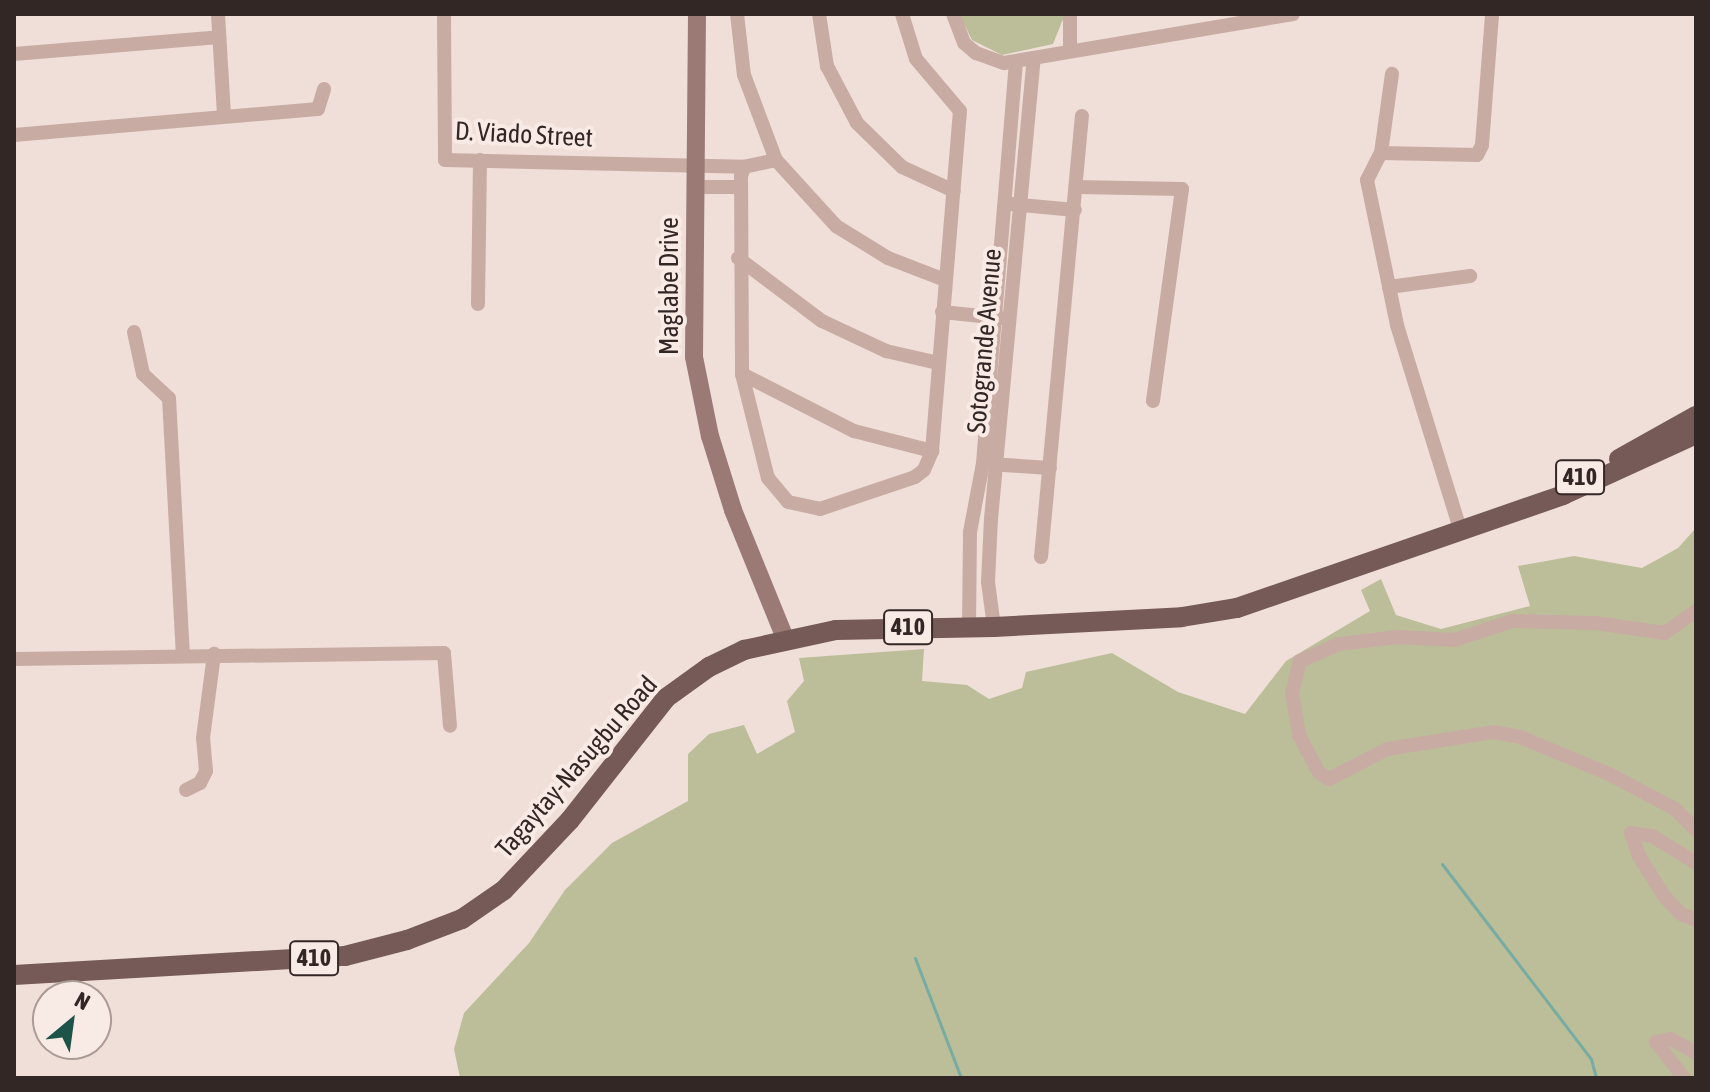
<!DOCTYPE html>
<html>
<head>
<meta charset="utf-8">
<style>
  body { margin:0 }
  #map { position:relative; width:1710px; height:1092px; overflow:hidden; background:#f0dfd8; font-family:"Asap Condensed",sans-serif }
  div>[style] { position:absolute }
  .green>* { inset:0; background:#bbbe99 }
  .stream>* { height:3px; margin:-1.5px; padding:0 1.5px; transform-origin:1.5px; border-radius:1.5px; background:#78aca2 }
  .street>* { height:14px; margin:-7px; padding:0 7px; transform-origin:7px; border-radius:7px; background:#c8aca4 }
  .secondary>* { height:18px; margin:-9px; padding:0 9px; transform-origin:9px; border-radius:9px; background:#9b7a76 }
  .primary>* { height:20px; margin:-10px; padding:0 10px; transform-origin:10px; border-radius:10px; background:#755a57 }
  span { translate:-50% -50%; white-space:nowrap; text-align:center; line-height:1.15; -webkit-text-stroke:8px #f8eae4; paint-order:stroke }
  .shield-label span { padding:2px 6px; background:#f8eae4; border:2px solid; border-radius:6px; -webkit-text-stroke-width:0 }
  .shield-label { font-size:24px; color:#332726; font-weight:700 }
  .street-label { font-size:26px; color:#332726 }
  .frame { position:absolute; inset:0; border:16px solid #332726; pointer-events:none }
  .north { position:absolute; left:32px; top:980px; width:80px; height:80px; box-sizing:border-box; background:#f8eae4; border:2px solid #a99c98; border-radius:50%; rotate:29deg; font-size:22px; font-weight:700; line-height:32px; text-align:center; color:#332726 }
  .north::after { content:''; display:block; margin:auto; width:28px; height:36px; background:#1d5349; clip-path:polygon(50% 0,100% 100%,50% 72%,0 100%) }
</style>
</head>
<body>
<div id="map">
  <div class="green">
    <div style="clip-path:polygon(959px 14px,1065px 14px,1053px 44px,1002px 55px,972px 40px)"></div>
    <div style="clip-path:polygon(1696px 528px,1696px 1078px,460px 1078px,454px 1049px,464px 1013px,529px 943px,565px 890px,612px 843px,688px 801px,688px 754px,709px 734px,744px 725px,757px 754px,795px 732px,787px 701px,804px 681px,799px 658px,924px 649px,922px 681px,967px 685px,989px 699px,1022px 688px,1026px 672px,1112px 653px,1178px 692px,1245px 714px,1286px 661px,1370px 611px,1361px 590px,1381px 579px,1396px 615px,1441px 629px,1530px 606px,1518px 566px,1574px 556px,1642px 568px,1678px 548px)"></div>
  </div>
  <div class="stream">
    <div style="left:1442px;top:864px;width:245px;rotate:52.6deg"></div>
    <div style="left:1591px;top:1059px;width:20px;rotate:75deg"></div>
    <div style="left:915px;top:958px;width:129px;rotate:69deg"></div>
  </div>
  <div class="street">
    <div style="left:218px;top:14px;width:102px;rotate:86.6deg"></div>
    <div style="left:444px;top:14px;width:146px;rotate:89.6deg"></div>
    <div style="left:445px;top:160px;width:299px;rotate:1.3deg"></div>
    <div style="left:737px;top:14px;width:61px;rotate:83.5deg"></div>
    <div style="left:744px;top:75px;width:91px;rotate:69.4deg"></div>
    <div style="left:776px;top:160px;width:89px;rotate:47.7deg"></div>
    <div style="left:836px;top:226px;width:61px;rotate:31.6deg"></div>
    <div style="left:888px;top:258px;width:61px;rotate:21.1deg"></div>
    <div style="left:819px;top:14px;width:53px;rotate:81.3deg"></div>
    <div style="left:827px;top:66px;width:64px;rotate:62.2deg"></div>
    <div style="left:857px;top:123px;width:63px;rotate:44.4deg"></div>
    <div style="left:902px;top:167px;width:57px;rotate:24.8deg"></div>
    <div style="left:953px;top:14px;width:31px;rotate:69deg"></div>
    <div style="left:964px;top:43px;width:16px;rotate:40deg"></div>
    <div style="left:976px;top:53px;width:30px;rotate:20deg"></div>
    <div style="left:1004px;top:63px;width:293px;rotate:-9.6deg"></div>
    <div style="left:1070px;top:50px;width:36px;rotate:-90deg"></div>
    <div style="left:14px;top:54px;width:206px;rotate:-4.7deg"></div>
    <div style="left:14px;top:135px;width:305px;rotate:-4.9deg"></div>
    <div style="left:318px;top:109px;width:21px;rotate:-73deg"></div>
    <div style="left:1381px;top:153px;width:80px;rotate:-82.1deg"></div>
    <div style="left:776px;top:160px;width:33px;rotate:168deg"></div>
    <div style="left:744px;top:167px;width:9px;rotate:108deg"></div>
    <div style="left:741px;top:176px;width:198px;rotate:89.7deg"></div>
    <div style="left:742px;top:374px;width:107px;rotate:76deg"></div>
    <div style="left:768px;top:478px;width:31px;rotate:50deg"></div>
    <div style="left:788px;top:502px;width:33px;rotate:12deg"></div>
    <div style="left:820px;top:509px;width:100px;rotate:-18.6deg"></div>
    <div style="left:915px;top:477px;width:11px;rotate:-38deg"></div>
    <div style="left:924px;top:470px;width:21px;rotate:-67deg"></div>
    <div style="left:932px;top:451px;width:341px;rotate:-85.3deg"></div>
    <div style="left:960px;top:111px;width:68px;rotate:-130.2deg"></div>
    <div style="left:916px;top:59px;width:47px;rotate:-107.3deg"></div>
    <div style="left:696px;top:187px;width:44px"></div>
    <div style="left:1077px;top:187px;width:105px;rotate:1.1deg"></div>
    <div style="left:1182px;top:189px;width:214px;rotate:97.8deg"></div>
    <div style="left:1011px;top:204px;width:64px;rotate:5.4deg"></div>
    <div style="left:738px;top:258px;width:105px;rotate:36.9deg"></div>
    <div style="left:822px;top:321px;width:71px;rotate:25.1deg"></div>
    <div style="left:886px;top:351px;width:53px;rotate:13deg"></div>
    <div style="left:1389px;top:287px;width:82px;rotate:-7.7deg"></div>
    <div style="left:478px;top:304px;width:144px;rotate:-89.2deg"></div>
    <div style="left:942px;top:312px;width:59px;rotate:5.8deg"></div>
    <div style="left:134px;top:332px;width:43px;rotate:77.9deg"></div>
    <div style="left:143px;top:374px;width:35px;rotate:43deg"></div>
    <div style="left:169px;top:398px;width:257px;rotate:86.9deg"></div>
    <div style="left:742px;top:374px;width:126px;rotate:27deg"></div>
    <div style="left:854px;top:431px;width:81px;rotate:14.4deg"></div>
    <div style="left:990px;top:464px;width:60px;rotate:3.8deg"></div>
    <div style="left:1461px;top:532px;width:217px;rotate:-107.2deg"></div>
    <div style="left:1397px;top:325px;width:148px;rotate:-101.7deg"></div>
    <div style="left:1367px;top:180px;width:30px;rotate:-63deg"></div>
    <div style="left:1381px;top:153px;width:96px;rotate:1.2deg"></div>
    <div style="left:1477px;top:155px;width:11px;rotate:-63deg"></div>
    <div style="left:1482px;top:145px;width:131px;rotate:-85.6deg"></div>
    <div style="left:1041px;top:557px;width:443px;rotate:-84.7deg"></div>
    <div style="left:1696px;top:611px;width:38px;rotate:145deg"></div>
    <div style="left:1665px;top:633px;width:70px;rotate:-171.8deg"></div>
    <div style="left:1596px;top:623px;width:84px;rotate:-178.6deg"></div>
    <div style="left:1512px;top:621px;width:60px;rotate:161.6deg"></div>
    <div style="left:1455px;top:640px;width:57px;rotate:-177deg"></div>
    <div style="left:1398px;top:637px;width:59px;rotate:173.2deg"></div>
    <div style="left:1339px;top:644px;width:43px;rotate:156.4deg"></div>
    <div style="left:1300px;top:661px;width:32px;rotate:104deg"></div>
    <div style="left:1292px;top:692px;width:44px;rotate:80.8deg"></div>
    <div style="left:1299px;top:735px;width:43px;rotate:62.2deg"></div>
    <div style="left:1319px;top:773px;width:12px;rotate:31deg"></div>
    <div style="left:1329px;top:779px;width:65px;rotate:-27.3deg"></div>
    <div style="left:1387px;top:749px;width:107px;rotate:-9.1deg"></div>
    <div style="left:1493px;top:732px;width:27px;rotate:10deg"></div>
    <div style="left:1520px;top:737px;width:96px;rotate:22.6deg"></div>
    <div style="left:1609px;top:774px;width:75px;rotate:27.9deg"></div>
    <div style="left:1675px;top:809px;width:30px;rotate:45deg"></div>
    <div style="left:969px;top:626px;width:94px;rotate:-89.4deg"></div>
    <div style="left:970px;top:532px;width:70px;rotate:-79.3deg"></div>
    <div style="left:983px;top:463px;width:402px;rotate:-85.3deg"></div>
    <div style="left:994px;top:627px;width:45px;rotate:-97.6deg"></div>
    <div style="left:988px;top:582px;width:63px;rotate:-87.3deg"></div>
    <div style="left:991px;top:519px;width:463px;rotate:-84.7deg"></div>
    <div style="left:14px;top:659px;width:430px;rotate:-0.8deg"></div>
    <div style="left:444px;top:653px;width:73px;rotate:85.3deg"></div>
    <div style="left:186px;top:790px;width:16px;rotate:-27deg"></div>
    <div style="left:200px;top:783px;width:13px;rotate:-63deg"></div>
    <div style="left:206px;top:771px;width:33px;rotate:-95deg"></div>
    <div style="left:203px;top:738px;width:85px;rotate:-82.5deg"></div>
    <div style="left:1696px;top:863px;width:52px;rotate:-148.5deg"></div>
    <div style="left:1652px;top:836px;width:21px;rotate:-172deg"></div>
    <div style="left:1631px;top:833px;width:24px;rotate:71deg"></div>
    <div style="left:1639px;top:856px;width:47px;rotate:58deg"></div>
    <div style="left:1664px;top:896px;width:25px;rotate:47deg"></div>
    <div style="left:1681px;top:914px;width:16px;rotate:22deg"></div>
    <div style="left:1684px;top:1078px;width:46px;rotate:-127.9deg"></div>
    <div style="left:1656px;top:1042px;width:15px;rotate:-11deg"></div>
    <div style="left:1671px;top:1039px;width:29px;rotate:29deg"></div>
  </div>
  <div class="secondary">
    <div style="left:697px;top:14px;width:343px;rotate:90.5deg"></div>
    <div style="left:694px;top:357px;width:81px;rotate:78.6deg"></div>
    <div style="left:710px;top:436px;width:77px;rotate:72.7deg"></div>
    <div style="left:733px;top:510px;width:138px;rotate:67.9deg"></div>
  </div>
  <div class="primary">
    <div style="left:1619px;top:459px;width:88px;rotate:-29.2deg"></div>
    <div style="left:14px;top:975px;width:332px;rotate:-3.3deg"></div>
    <div style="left:345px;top:956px;width:64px;rotate:-14.5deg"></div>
    <div style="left:407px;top:940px;width:59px;rotate:-20.9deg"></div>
    <div style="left:462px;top:919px;width:51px;rotate:-34.6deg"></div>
    <div style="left:504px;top:890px;width:96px;rotate:-46.7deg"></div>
    <div style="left:570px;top:820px;width:155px;rotate:-51.8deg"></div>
    <div style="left:666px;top:698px;width:53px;rotate:-35.8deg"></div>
    <div style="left:709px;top:667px;width:39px;rotate:-26deg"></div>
    <div style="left:744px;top:650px;width:94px;rotate:-12.3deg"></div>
    <div style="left:836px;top:630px;width:158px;rotate:-1.1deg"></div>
    <div style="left:994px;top:627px;width:188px;rotate:-3deg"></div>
    <div style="left:1182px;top:617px;width:56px;rotate:-9.3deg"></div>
    <div style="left:1237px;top:608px;width:345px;rotate:-19.1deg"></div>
    <div style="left:1563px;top:495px;width:146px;rotate:-24.6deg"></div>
  </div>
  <div class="shield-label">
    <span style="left:1580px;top:477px">410</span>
    <span style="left:908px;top:627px">410</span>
    <span style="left:314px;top:958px">410</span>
  </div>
  <div class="street-label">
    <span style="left:524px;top:135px;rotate:3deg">D. Viado Street</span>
    <span style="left:670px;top:286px;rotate:-90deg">Maglabe Drive</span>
    <span style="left:985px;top:341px;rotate:-85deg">Sotogrande Avenue</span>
    <span style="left:577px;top:767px;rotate:-49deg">Tagaytay-Nasugbu Road</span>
  </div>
  <div class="frame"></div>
  <div class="north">N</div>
</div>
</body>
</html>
